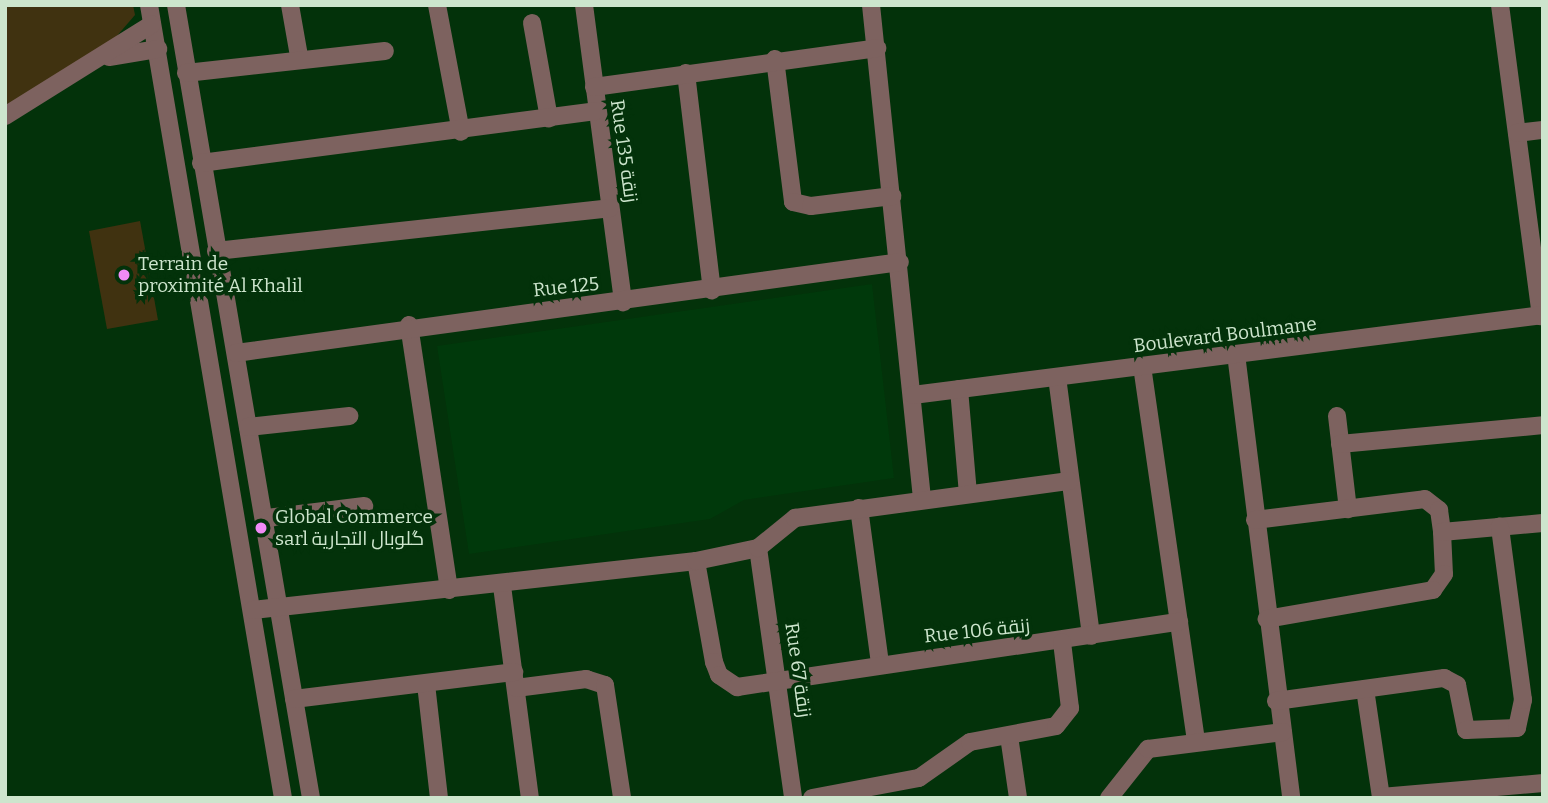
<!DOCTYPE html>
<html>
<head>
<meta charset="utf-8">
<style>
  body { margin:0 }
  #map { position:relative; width:1548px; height:803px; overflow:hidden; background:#03320a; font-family:Bitter,Cairo,serif }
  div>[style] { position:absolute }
  .built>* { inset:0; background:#00390b }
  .green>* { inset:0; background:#403210 }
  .minor>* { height:18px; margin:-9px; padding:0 9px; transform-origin:9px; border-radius:9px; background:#7d625f }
  .dots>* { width:19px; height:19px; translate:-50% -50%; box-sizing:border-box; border:4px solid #03320a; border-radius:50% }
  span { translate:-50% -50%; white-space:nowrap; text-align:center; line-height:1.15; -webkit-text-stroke:7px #03320a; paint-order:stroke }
  .street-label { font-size:19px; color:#cde5cd }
  .poi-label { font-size:19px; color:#cde5cd }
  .left { translate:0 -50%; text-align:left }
  .frame { position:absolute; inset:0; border:7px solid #cde5cd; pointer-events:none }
</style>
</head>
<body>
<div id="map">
  <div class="built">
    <div style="clip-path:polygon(872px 284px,894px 478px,744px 500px,710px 519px,469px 554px,437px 346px)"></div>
  </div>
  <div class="green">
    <div style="clip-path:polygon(5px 5px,133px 5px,135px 15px,97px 59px,11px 110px,5px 100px)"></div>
    <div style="clip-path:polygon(140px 221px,158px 320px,107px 329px,89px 231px)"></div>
  </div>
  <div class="minor">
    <div style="left:149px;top:5px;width:804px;rotate:80.41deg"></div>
    <div style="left:176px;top:5px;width:804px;rotate:80.34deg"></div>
    <div style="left:290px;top:5px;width:52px;rotate:80deg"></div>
    <div style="left:437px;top:5px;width:129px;rotate:79.3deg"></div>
    <div style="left:584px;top:5px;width:300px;rotate:82.5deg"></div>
    <div style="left:871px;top:5px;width:497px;rotate:84.1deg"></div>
    <div style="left:1500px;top:5px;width:314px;rotate:82.5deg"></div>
    <div style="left:532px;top:23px;width:97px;rotate:79.9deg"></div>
    <div style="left:109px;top:57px;width:50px;rotate:-9.3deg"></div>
    <div style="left:775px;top:59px;width:144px;rotate:82.8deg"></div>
    <div style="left:793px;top:202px;width:18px;rotate:13deg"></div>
    <div style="left:811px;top:206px;width:82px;rotate:-7deg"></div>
    <div style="left:186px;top:73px;width:200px;rotate:-6.3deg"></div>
    <div style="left:686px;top:73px;width:219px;rotate:83.2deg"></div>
    <div style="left:594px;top:87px;width:286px;rotate:-7.8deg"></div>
    <div style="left:5px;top:116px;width:173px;rotate:-32deg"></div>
    <div style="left:1517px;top:133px;width:26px;rotate:-7deg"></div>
    <div style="left:201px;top:163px;width:398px;rotate:-7.5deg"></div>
    <div style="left:216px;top:251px;width:396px;rotate:-6.2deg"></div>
    <div style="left:409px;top:325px;width:268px;rotate:81.4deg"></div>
    <div style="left:236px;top:353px;width:670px;rotate:-7.8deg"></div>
    <div style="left:1236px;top:354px;width:447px;rotate:82.9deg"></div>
    <div style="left:1142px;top:366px;width:379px;rotate:81.8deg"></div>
    <div style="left:1057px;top:377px;width:261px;rotate:82.5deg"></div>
    <div style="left:959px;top:389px;width:104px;rotate:85.1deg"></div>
    <div style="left:913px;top:395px;width:635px;rotate:-7.24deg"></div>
    <div style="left:1337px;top:416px;width:94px;rotate:83.3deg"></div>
    <div style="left:248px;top:427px;width:102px;rotate:-6.2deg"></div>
    <div style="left:1340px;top:444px;width:204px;rotate:-5.3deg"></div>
    <div style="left:859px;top:508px;width:156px;rotate:82.3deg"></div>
    <div style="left:267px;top:518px;width:98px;rotate:-7.1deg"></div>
    <div style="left:1255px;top:520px;width:171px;rotate:-7deg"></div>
    <div style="left:1425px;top:499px;width:18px;rotate:38deg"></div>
    <div style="left:1439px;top:510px;width:22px;rotate:82deg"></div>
    <div style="left:1442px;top:532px;width:42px;rotate:87.3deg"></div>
    <div style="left:1444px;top:574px;width:19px;rotate:125deg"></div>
    <div style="left:1433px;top:590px;width:169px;rotate:170.1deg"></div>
    <div style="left:1442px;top:532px;width:101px;rotate:-5.1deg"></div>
    <div style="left:758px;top:548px;width:252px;rotate:82deg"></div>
    <div style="left:696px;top:561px;width:103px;rotate:79.9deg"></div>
    <div style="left:714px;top:662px;width:14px;rotate:69deg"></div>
    <div style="left:719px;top:675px;width:22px;rotate:34deg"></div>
    <div style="left:737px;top:687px;width:447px;rotate:-8.4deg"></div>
    <div style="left:502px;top:586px;width:214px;rotate:82.5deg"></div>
    <div style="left:253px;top:610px;width:446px;rotate:-6.3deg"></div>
    <div style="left:696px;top:561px;width:63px;rotate:-11.8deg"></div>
    <div style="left:758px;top:548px;width:48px;rotate:-39deg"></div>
    <div style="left:795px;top:518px;width:277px;rotate:-7.7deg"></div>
    <div style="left:426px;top:684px;width:115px;rotate:83.5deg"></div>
    <div style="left:516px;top:688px;width:71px;rotate:-7.3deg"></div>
    <div style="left:586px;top:679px;width:20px;rotate:18deg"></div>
    <div style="left:605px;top:685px;width:114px;rotate:81.4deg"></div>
    <div style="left:1365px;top:689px;width:110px;rotate:81.6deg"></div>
    <div style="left:294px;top:699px;width:222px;rotate:-7deg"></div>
    <div style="left:1276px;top:701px;width:170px;rotate:-7.8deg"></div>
    <div style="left:1444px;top:678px;width:15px;rotate:28deg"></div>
    <div style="left:1457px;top:685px;width:46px;rotate:78.7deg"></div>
    <div style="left:1466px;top:730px;width:51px;rotate:-2.2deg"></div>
    <div style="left:1517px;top:728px;width:29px;rotate:-78deg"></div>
    <div style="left:1523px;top:700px;width:175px;rotate:-97.6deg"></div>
    <div style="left:1009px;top:736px;width:63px;rotate:81.7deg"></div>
    <div style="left:1381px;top:797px;width:163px;rotate:-4.9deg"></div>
    <div style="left:812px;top:798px;width:109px;rotate:-10.6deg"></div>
    <div style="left:919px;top:778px;width:62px;rotate:-35.2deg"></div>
    <div style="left:970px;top:742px;width:87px;rotate:-10.5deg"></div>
    <div style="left:1056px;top:726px;width:23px;rotate:-52deg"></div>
    <div style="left:1070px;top:708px;width:66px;rotate:-96.9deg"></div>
    <div style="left:1109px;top:798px;width:63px;rotate:-51.5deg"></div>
    <div style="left:1148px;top:749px;width:136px;rotate:-7.2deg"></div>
  </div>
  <div class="dots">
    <div style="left:124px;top:275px;background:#f08bf5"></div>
    <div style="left:261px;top:528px;background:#f08bf5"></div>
  </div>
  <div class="street-label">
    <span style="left:624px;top:151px;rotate:82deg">Rue 135 زنقة</span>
    <span style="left:566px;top:287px;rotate:-6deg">Rue 125</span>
    <span style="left:1225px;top:335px;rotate:-7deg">Boulevard Boulmane</span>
    <span style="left:977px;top:631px;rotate:-6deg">Rue 106 زنقة</span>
    <span style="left:798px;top:670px;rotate:82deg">Rue 67 زنقة</span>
  </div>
  <div class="poi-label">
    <span class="left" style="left:138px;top:275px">Terrain de<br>proximité Al Khalil</span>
    <span class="left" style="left:275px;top:528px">Global Commerce<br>sarl گلوبال التجارية</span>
  </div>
  <div class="frame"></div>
</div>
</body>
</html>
